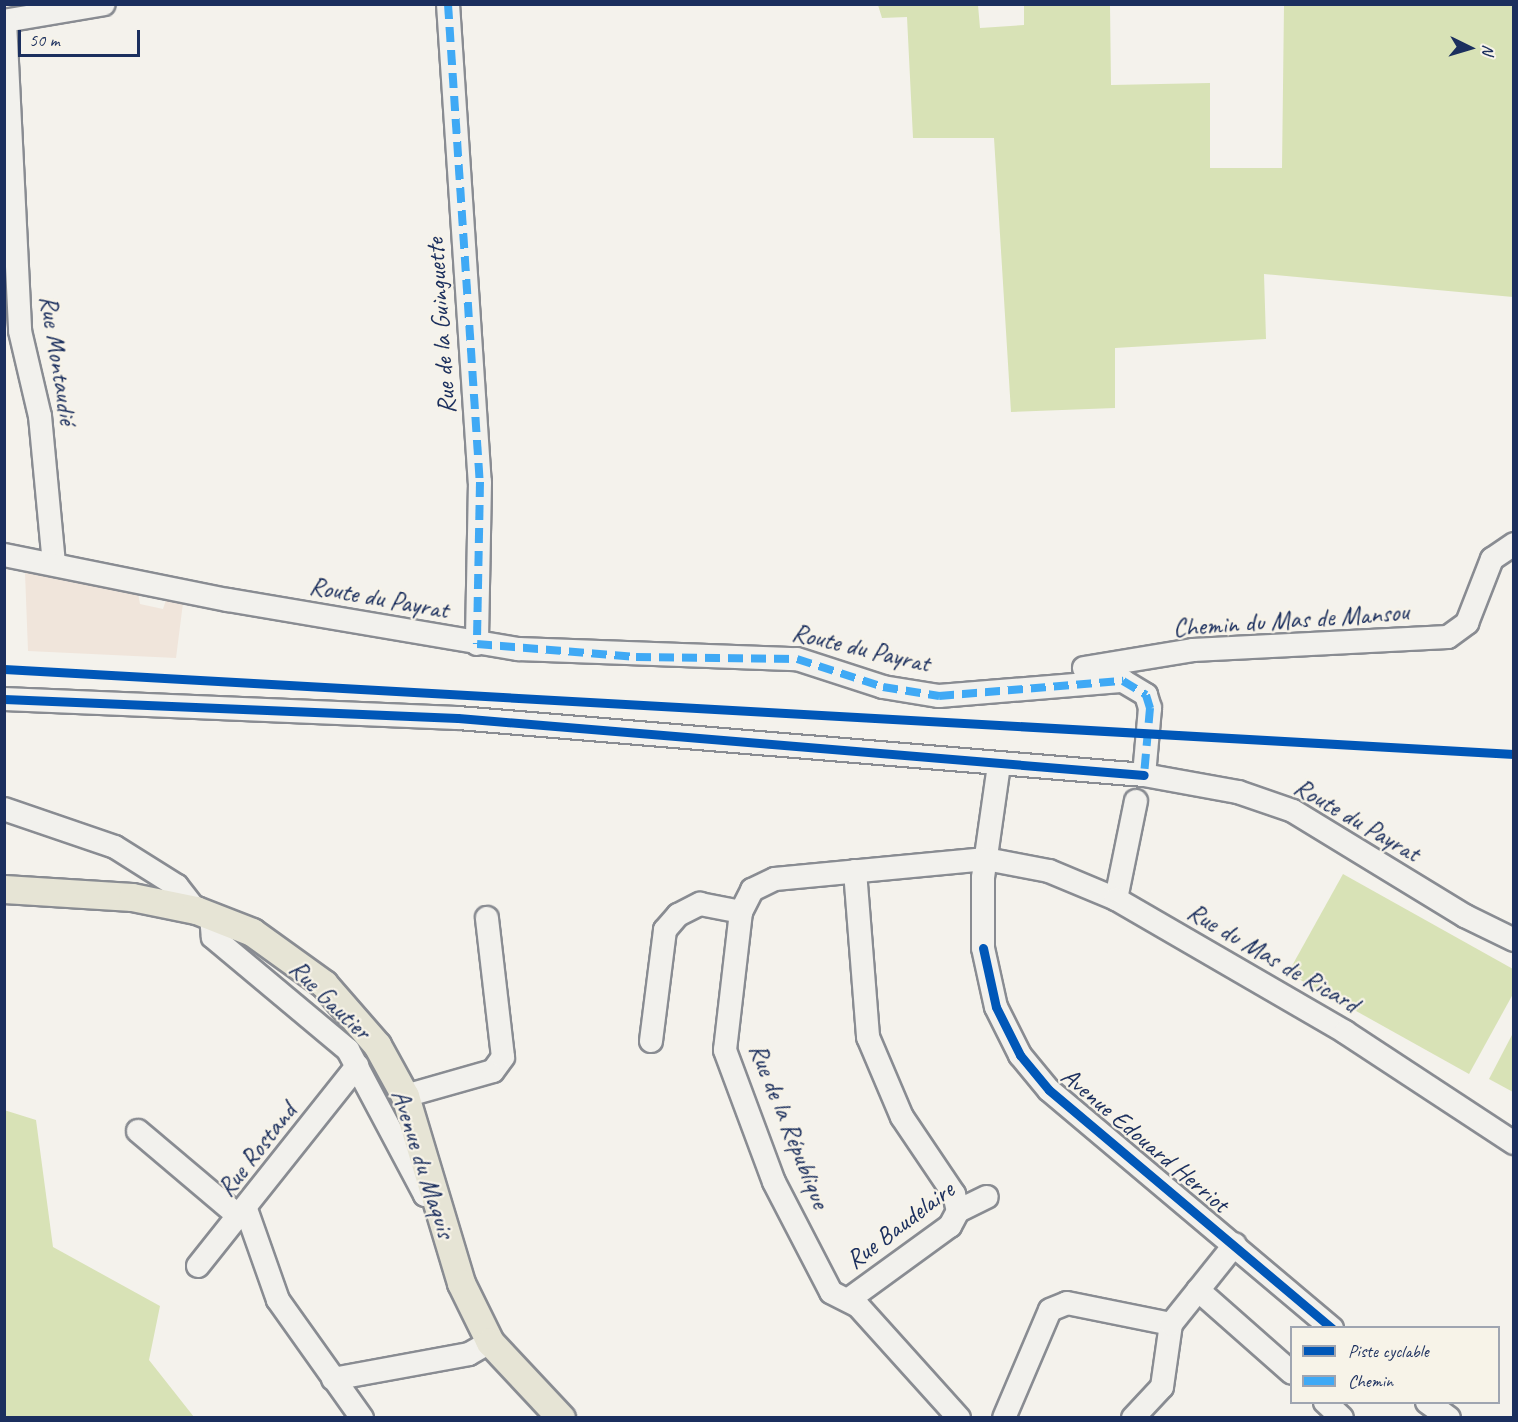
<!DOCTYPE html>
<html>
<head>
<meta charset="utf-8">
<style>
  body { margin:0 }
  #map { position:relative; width:1518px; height:1422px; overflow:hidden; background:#f4f2ec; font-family:Caveat,sans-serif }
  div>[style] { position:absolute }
  .built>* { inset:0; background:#f0e5db }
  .green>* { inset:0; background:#d8e2b6 }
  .roads { filter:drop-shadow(2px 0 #898c92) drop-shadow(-2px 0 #898c92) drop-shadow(0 2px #898c92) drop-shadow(0 -2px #898c92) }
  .minor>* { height:22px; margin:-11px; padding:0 11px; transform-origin:11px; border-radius:11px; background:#f2f1ed }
  .major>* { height:27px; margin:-13.5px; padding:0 13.5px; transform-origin:13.5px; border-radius:13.5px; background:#e6e4d5 }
  .quiet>* { height:8px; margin-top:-4px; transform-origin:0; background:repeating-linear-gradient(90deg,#3fa9f5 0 15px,transparent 0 23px) }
  .cycleway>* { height:9px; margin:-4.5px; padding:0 4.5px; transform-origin:4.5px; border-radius:4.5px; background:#0057b8 }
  span { translate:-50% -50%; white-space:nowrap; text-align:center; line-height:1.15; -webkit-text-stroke:4.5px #f7f3e8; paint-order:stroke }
  .street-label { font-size:26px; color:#1b2f5e }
  .frame { position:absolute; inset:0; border:6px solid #1b2f5e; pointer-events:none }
  .legend { position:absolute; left:1290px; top:1326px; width:210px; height:78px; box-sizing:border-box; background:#f7f3e8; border:2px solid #9fa5b1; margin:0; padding:8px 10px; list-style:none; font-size:18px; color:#1b2f5e }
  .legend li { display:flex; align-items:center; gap:12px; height:30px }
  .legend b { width:30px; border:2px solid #9fa5b1 }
  .north { position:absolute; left:1440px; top:18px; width:60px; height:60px; -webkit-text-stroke:4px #f7f3e8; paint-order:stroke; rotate:95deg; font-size:16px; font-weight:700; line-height:24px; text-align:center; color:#1b2f5e }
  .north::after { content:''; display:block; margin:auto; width:21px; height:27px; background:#1b2f5e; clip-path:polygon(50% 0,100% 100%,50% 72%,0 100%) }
  .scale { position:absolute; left:18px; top:30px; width:122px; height:27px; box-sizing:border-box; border:3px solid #1b2f5e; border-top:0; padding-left:8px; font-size:18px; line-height:21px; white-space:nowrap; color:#1b2f5e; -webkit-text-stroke:4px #f7f3e8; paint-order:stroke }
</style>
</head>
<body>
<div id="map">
  <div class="built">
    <div style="clip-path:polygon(25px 573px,138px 593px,140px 604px,163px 609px,166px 600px,183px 603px,176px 658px,28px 651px)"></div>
  </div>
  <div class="green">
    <div style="clip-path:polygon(878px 5px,978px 5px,980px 28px,1024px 25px,1024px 5px,1110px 5px,1111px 85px,1210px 83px,1210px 168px,1282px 168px,1284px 5px,1513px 5px,1513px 297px,1264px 274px,1266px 339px,1115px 348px,1115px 408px,1011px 412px,994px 138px,913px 138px,907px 17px,882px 18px)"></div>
    <div style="clip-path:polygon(1343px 874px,1513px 969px,1513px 994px,1469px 1074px,1288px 973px)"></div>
    <div style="clip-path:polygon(1513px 1033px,1513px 1092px,1489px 1079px)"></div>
    <div style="clip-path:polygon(4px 1110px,36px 1120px,53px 1247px,160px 1306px,149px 1360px,194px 1417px,5px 1417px)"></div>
  </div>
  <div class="roads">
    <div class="minor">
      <div style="left:448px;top:4px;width:479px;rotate:86.2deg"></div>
      <div style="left:480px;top:482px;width:162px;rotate:91.1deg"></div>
      <div style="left:4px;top:21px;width:101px;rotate:-9.6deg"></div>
      <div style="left:5px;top:21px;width:310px;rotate:87.2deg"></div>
      <div style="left:20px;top:331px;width:87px;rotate:76.8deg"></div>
      <div style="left:40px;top:416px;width:148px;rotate:84.6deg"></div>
      <div style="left:4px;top:555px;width:228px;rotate:11.4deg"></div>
      <div style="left:228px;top:600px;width:294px;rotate:9.6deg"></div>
      <div style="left:518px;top:649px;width:279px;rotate:2.1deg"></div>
      <div style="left:797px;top:659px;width:90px;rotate:18deg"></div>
      <div style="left:883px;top:687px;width:57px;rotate:9.1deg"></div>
      <div style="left:939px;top:696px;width:185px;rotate:-4.7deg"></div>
      <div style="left:1123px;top:681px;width:27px;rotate:31deg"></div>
      <div style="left:1146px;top:695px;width:14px;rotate:73deg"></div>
      <div style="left:1150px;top:708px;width:67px;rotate:95.1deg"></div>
      <div style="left:1084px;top:668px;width:110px;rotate:-9.4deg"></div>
      <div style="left:1193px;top:650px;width:255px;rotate:-2.9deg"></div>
      <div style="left:1448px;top:637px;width:24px;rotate:-36deg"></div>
      <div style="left:1467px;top:623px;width:69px;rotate:-68.7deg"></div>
      <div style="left:1492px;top:559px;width:27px;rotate:-34deg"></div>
      <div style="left:4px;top:699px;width:454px;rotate:2.4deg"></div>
      <div style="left:458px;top:718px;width:688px;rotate:4.75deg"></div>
      <div style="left:1144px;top:775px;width:96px;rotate:10.3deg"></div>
      <div style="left:1238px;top:792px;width:58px;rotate:19.1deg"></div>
      <div style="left:1293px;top:811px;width:202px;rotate:31.4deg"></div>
      <div style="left:1465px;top:916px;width:55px;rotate:26.1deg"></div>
      <div style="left:999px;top:765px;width:114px;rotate:98.1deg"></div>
      <div style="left:983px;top:878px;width:70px;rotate:90deg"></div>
      <div style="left:983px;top:948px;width:60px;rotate:77.6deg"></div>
      <div style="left:996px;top:1007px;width:54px;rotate:63.4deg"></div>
      <div style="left:1020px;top:1055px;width:45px;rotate:50.4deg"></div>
      <div style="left:1049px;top:1090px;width:370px;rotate:40.1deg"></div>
      <div style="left:4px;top:809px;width:117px;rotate:18.9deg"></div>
      <div style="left:115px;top:847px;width:73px;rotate:32.2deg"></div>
      <div style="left:177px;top:886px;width:31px;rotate:52deg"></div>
      <div style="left:855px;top:871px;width:167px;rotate:85.5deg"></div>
      <div style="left:868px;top:1037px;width:87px;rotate:67deg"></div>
      <div style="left:902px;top:1117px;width:93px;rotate:56deg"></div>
      <div style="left:954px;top:1194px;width:17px;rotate:77deg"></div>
      <div style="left:1116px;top:899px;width:100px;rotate:-78.5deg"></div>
      <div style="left:211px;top:916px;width:21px;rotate:85deg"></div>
      <div style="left:213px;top:937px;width:176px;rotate:39.9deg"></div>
      <div style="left:348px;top:1050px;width:164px;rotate:62deg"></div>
      <div style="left:425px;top:1195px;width:5px;rotate:-11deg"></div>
      <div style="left:651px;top:1041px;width:112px;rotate:-82.8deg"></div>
      <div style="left:665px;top:930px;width:20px;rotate:-49deg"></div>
      <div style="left:678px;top:915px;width:25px;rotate:-27deg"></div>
      <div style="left:700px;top:904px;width:42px;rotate:11deg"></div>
      <div style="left:405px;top:1096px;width:91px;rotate:-15.9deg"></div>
      <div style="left:493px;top:1071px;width:17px;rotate:-54deg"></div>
      <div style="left:503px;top:1057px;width:140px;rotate:-96.6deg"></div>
      <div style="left:138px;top:1131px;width:135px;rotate:40.2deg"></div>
      <div style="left:247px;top:1212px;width:93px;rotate:70.6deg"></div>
      <div style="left:278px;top:1300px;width:145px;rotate:54.6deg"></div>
      <div style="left:198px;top:1266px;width:256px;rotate:-51.5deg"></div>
      <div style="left:1198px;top:1290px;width:125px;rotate:41.4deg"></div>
      <div style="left:848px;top:1300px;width:126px;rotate:-36deg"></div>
      <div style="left:950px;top:1226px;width:17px;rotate:-62deg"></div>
      <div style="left:958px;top:1211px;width:32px;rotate:-26deg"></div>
      <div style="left:333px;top:1379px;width:138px;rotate:-10.4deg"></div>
      <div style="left:469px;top:1354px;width:24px;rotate:-30deg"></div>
      <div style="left:1325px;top:1402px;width:23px;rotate:43deg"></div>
      <div style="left:1427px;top:1402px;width:27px;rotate:36deg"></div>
      <div style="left:959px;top:1418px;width:151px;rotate:-132deg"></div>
      <div style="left:858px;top:1306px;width:30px;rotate:-153deg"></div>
      <div style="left:831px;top:1292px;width:124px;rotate:-117.4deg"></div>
      <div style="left:774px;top:1182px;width:141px;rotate:-110.4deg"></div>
      <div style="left:725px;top:1050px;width:139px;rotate:-83.4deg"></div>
      <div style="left:741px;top:912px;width:25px;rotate:-63deg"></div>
      <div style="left:752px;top:890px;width:25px;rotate:-26deg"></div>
      <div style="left:775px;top:879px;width:212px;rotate:-5.4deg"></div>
      <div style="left:986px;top:859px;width:64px;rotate:10.8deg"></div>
      <div style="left:1049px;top:871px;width:73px;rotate:22.7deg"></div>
      <div style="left:1116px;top:899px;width:265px;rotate:30.1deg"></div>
      <div style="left:1345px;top:1032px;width:202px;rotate:33.3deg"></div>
      <div style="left:1004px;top:1418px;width:117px;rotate:-66.9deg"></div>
      <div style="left:1050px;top:1310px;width:18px;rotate:-22deg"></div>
      <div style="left:1067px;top:1303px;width:106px;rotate:11.4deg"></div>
      <div style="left:1133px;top:1418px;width:42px;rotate:-46.9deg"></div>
      <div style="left:1162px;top:1387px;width:64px;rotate:-81.9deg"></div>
      <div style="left:1171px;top:1324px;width:102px;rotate:-51.3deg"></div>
    </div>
    <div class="major">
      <div style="left:4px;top:889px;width:128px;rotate:3.6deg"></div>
      <div style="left:132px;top:897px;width:65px;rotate:11.5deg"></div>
      <div style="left:196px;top:910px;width:60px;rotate:21.4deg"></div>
      <div style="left:252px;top:932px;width:89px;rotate:35.8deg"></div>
      <div style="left:324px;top:984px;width:81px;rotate:49deg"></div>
      <div style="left:377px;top:1045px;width:58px;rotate:61.2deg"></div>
      <div style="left:405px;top:1096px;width:195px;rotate:73.3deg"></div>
      <div style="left:461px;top:1283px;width:66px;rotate:63.8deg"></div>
      <div style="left:490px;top:1342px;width:104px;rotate:46.9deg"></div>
    </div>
  </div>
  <div class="quiet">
    <div style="left:448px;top:4px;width:479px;rotate:86.2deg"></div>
    <div style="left:480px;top:482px;width:162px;rotate:91.1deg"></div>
    <div style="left:477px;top:644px;width:160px;rotate:4.7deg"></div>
    <div style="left:636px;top:657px;width:161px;rotate:0.7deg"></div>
    <div style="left:797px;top:659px;width:90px;rotate:18deg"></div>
    <div style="left:883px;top:687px;width:57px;rotate:9.1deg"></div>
    <div style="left:939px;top:696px;width:185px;rotate:-4.7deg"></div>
    <div style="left:1123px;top:681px;width:27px;rotate:31deg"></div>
    <div style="left:1146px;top:695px;width:14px;rotate:73deg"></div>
    <div style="left:1150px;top:708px;width:67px;rotate:95.1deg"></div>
  </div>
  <div class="cycleway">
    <div style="left:4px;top:669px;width:1512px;rotate:3.22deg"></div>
    <div style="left:4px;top:699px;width:454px;rotate:2.4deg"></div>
    <div style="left:458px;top:718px;width:688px;rotate:4.75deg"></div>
    <div style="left:983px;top:948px;width:60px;rotate:77.6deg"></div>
    <div style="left:996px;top:1007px;width:54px;rotate:63.4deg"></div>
    <div style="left:1020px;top:1055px;width:45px;rotate:50.4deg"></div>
    <div style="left:1049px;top:1090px;width:370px;rotate:40.1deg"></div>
  </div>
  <div class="street-label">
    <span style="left:441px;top:326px;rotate:-94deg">Rue de la Guinguette</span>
    <span style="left:58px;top:360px;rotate:81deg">Rue Montaudié</span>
    <span style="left:379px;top:598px;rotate:10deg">Route du Payrat</span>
    <span style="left:1291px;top:620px;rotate:-4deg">Chemin du Mas de Mansou</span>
    <span style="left:861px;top:648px;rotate:13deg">Route du Payrat</span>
    <span style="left:1357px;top:820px;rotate:30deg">Route du Payrat</span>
    <span style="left:1273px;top:958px;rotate:30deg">Rue du Mas de Ricard</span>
    <span style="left:330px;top:1000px;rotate:44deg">Rue Gautier</span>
    <span style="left:789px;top:1126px;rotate:68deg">Rue de la République</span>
    <span style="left:1145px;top:1140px;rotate:40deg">Avenue Edouard Herriot</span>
    <span style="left:257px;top:1150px;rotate:-52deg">Rue Rostand</span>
    <span style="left:423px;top:1164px;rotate:72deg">Avenue du Maquis</span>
    <span style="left:900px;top:1225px;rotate:-37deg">Rue Baudelaire</span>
  </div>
  <div class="frame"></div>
  <ul class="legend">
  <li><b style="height:8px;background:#0057b8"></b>Piste cyclable</li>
  <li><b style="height:8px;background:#3fa9f5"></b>Chemin</li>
  </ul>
  <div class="north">N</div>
  <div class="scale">50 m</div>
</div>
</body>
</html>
